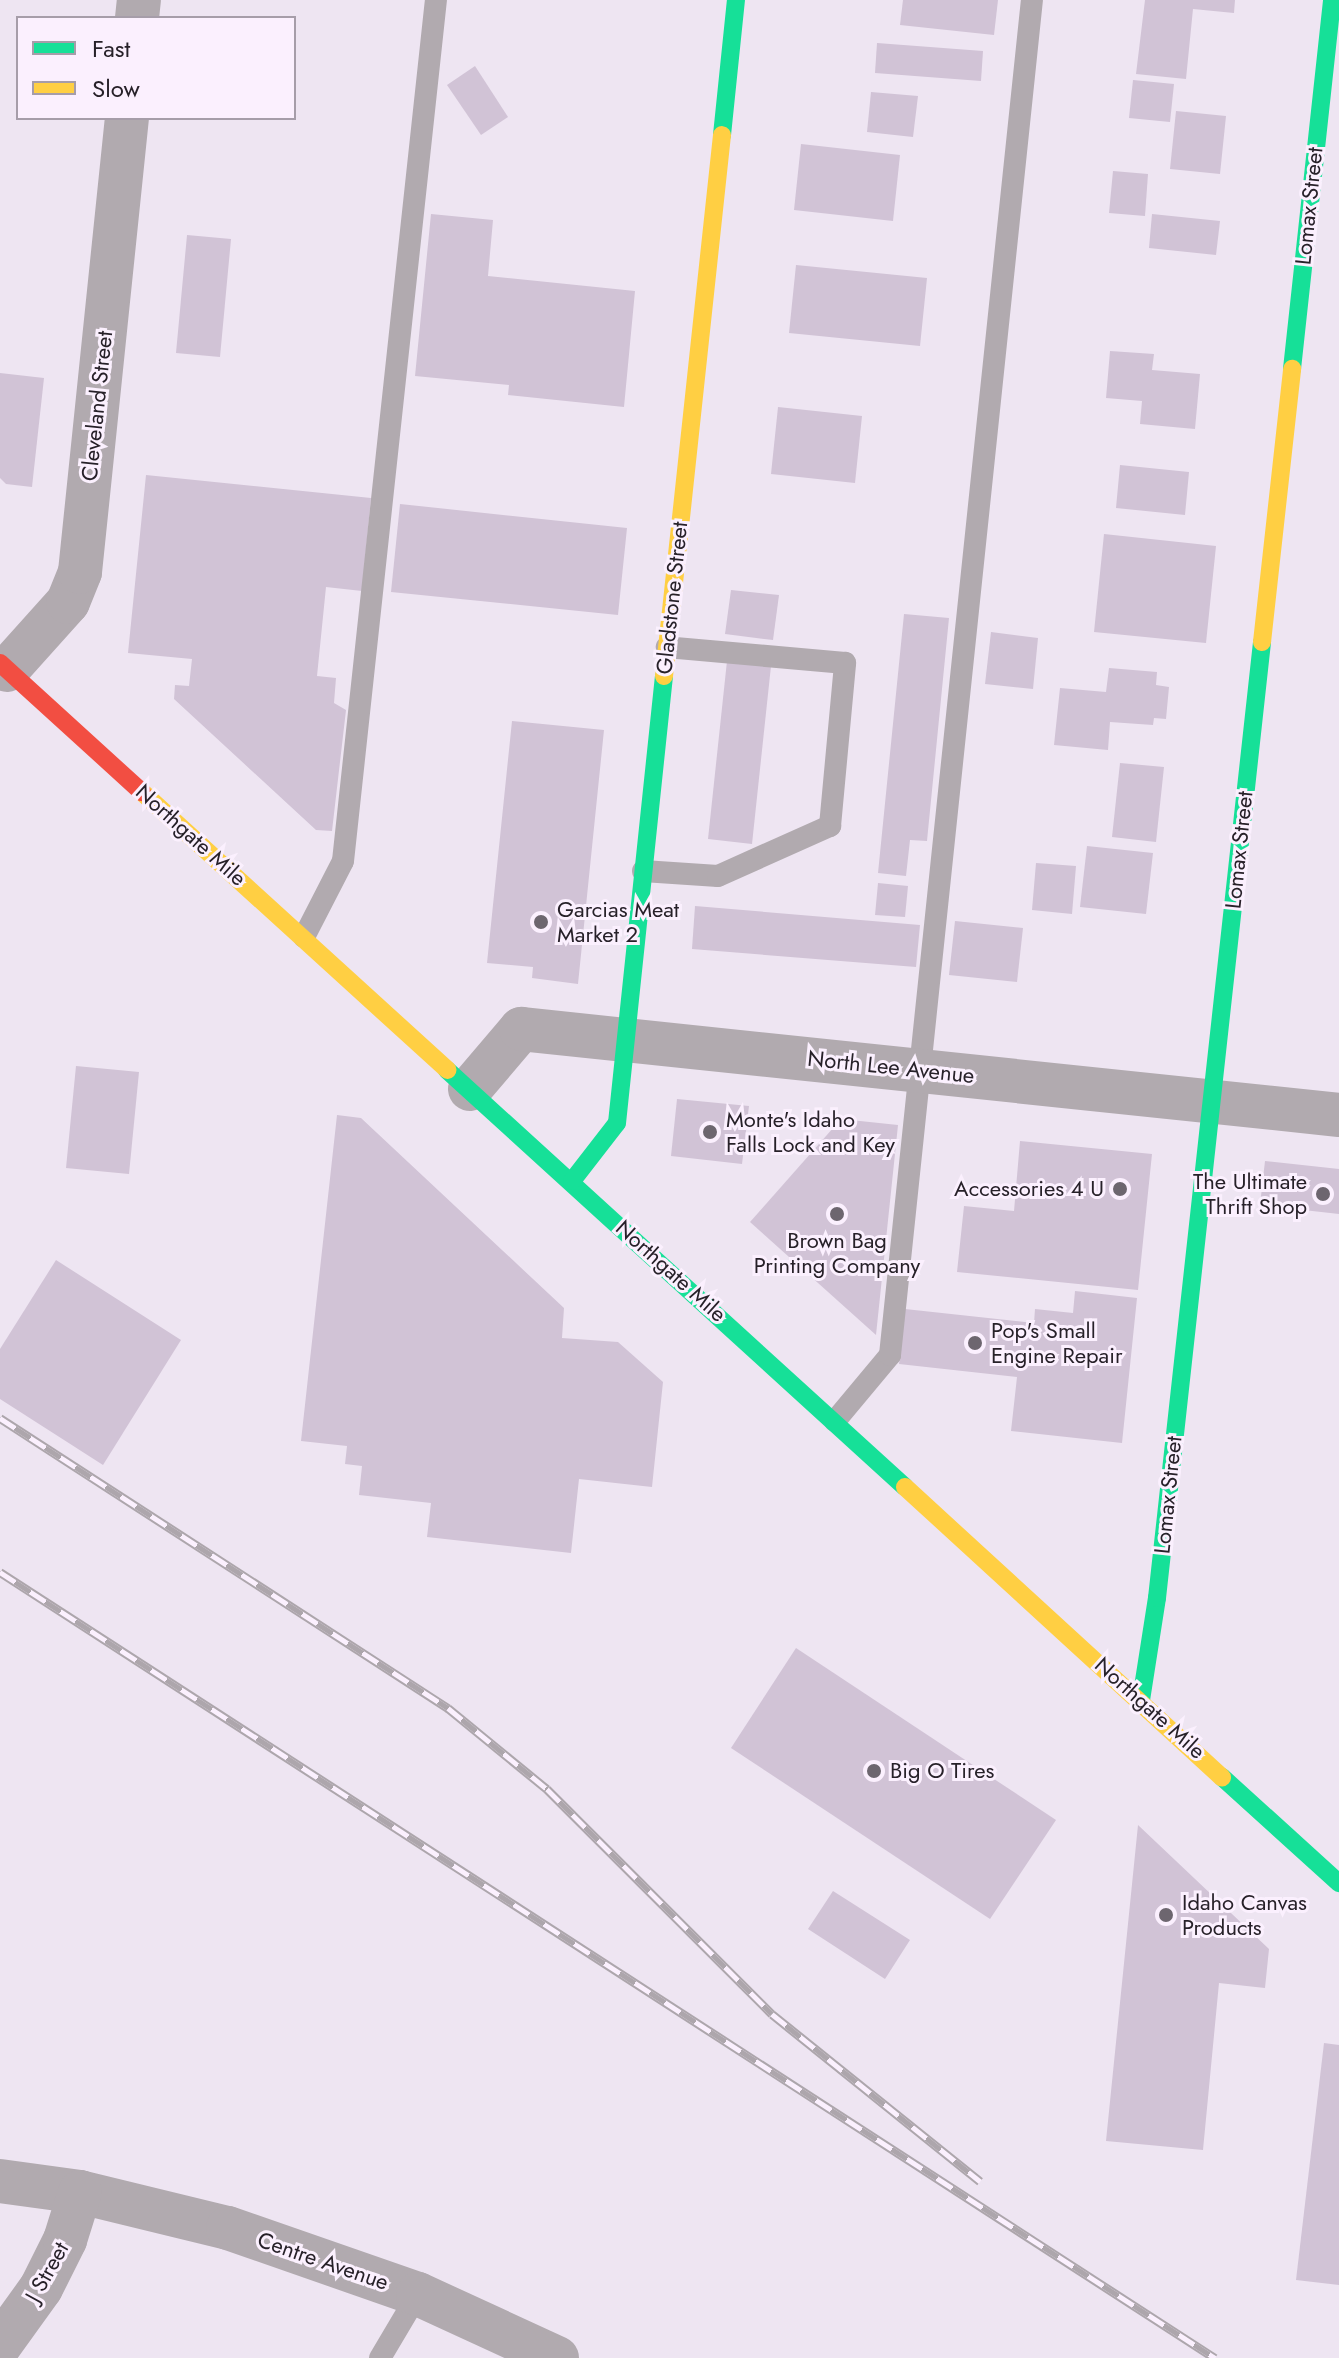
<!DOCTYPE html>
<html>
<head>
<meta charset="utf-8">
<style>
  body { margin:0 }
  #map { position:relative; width:1339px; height:2358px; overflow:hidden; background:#eee5f2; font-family:Jost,sans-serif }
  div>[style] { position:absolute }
  .building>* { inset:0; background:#d1c3d6 }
  .lane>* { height:22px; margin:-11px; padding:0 11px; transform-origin:11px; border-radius:11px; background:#b1aaaf }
  .street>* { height:44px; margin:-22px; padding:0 22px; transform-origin:22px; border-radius:22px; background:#b1aaaf }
  .fast>* { height:18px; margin:-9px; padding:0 9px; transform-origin:9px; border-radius:9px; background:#16e098 }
  .slow>* { height:18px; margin:-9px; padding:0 9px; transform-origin:9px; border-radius:9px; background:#ffcf43 }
  .jam>* { height:18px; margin:-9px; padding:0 9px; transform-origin:9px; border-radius:9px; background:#f24e42 }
  .rail>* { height:9px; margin-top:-4.5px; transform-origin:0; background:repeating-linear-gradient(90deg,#fbf0fe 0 18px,#ada6ac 0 36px); box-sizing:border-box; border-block:2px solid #ada6ac }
  .dots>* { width:22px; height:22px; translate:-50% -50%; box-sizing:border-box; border:4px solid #fbf0fe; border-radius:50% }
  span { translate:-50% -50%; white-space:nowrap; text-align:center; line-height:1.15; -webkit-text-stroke:6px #fbf0fe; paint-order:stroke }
  .street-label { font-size:22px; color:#272129 }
  .poi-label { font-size:22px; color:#272129 }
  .left { translate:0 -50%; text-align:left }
  .right { translate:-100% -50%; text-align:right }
  .legend { position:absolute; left:16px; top:16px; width:280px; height:104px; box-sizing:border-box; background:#fbf0fe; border:2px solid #a69da9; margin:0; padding:10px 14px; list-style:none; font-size:24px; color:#272129 }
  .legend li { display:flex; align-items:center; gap:16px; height:40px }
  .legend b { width:40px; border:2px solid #a69da9 }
</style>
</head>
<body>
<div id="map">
  <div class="building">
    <div style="clip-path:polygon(903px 0,998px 0,994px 35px,900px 25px)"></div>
    <div style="clip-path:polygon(1145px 0,1235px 0,1234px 13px,1193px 9px,1186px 79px,1136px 74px)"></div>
    <div style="clip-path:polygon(877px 43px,983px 51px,981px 81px,875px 73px)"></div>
    <div style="clip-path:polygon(475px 66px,508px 117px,481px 135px,447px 85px)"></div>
    <div style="clip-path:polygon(1133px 80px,1174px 84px,1170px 122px,1129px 118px)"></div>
    <div style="clip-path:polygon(871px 92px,918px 96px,913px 137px,867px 132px)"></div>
    <div style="clip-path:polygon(1176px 111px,1226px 116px,1220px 174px,1170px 169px)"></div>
    <div style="clip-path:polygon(801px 144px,900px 155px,893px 221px,794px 210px)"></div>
    <div style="clip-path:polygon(1113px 171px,1148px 174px,1145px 216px,1109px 213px)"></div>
    <div style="clip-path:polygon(431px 214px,493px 220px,488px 276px,635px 291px,624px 407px,508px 395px,509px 385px,415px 376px)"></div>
    <div style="clip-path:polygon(1152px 214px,1220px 221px,1216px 255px,1149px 248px)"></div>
    <div style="clip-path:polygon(187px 235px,231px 239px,220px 357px,176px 353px)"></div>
    <div style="clip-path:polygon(796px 265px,927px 278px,920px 346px,789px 333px)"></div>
    <div style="clip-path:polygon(1110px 351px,1154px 354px,1152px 370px,1200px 374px,1195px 429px,1140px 424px,1142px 401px,1106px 398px)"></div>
    <div style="clip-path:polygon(0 373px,44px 378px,32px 487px,6px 484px,0 478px)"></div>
    <div style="clip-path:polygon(778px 407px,862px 416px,855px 483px,771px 474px)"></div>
    <div style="clip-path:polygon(1120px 465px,1189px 472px,1185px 515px,1116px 508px)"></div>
    <div style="clip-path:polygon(146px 475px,371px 498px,362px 591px,326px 587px,317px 676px,336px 678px,334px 703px,346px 710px,332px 831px,316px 830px,174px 699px,175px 685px,189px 686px,192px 659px,128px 653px)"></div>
    <div style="clip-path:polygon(400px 504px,627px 528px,618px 615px,391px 592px)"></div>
    <div style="clip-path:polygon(1104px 534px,1216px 546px,1206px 643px,1094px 632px)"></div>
    <div style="clip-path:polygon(731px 590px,779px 595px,773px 640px,725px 634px)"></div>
    <div style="clip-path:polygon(904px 614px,949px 618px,927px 841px,910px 840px,906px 876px,878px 873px)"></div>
    <div style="clip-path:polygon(991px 632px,1038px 638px,1033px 689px,985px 684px)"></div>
    <div style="clip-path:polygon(727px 661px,771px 666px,752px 844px,708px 839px)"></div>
    <div style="clip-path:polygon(1109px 668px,1157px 672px,1156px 685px,1169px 687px,1166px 719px,1154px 718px,1153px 725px,1110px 722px,1108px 750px,1054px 745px,1060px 688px,1106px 692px)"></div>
    <div style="clip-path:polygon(512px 721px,604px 730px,578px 984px,532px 978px,533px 967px,487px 963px)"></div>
    <div style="clip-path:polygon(1120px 763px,1164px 767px,1156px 842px,1112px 837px)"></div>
    <div style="clip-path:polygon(1087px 846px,1153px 853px,1146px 914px,1080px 907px)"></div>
    <div style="clip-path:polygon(1036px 863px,1076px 866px,1072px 914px,1032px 910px)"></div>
    <div style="clip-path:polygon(878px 883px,908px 886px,905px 917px,875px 915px)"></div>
    <div style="clip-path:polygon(695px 906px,920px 925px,916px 967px,692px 949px)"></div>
    <div style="clip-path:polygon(955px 921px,1023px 928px,1017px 982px,949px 975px)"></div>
    <div style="clip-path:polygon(76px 1066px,139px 1072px,129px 1174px,66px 1168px)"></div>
    <div style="clip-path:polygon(677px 1099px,749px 1106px,742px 1164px,671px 1156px)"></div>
    <div style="clip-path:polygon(337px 1115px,361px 1118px,564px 1308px,562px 1338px,618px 1342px,663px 1382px,652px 1487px,579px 1479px,571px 1553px,427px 1537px,431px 1503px,359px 1495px,362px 1466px,345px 1464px,347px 1446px,301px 1441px)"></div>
    <div style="clip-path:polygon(841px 1119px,898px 1125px,876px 1335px,750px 1222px)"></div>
    <div style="clip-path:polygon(1020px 1141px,1152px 1154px,1138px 1290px,957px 1272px,964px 1206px,1014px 1211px)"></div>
    <div style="clip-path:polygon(1265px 1161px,1339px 1169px,1339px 1214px,1260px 1205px)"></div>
    <div style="clip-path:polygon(56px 1260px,181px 1340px,103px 1465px,0 1399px,0 1349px)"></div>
    <div style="clip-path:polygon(1075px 1291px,1137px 1298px,1122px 1443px,1011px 1431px,1017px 1377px,899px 1364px,905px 1309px,1034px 1323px,1035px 1309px,1073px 1313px)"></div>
    <div style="clip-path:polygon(796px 1648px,1056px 1820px,990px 1919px,731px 1748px)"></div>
    <div style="clip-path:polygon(1138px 1825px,1269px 1949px,1265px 1988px,1219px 1983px,1203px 2150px,1106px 2141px)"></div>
    <div style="clip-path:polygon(833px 1891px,910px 1940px,885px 1979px,808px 1929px)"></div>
    <div style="clip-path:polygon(1324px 2043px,1339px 2045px,1339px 2285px,1296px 2280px)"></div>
  </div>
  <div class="lane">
    <div style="left:643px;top:871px;width:75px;rotate:3.8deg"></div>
    <div style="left:718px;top:876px;width:123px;rotate:-24.1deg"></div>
    <div style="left:830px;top:826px;width:164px;rotate:-84.7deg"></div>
    <div style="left:845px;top:663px;width:179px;rotate:-174.9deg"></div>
    <div style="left:304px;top:937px;width:85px;rotate:-62.8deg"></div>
    <div style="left:343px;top:861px;width:866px;rotate:-83.84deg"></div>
    <div style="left:835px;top:1421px;width:86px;rotate:-50.2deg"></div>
    <div style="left:890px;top:1355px;width:1362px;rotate:-84.02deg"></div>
    <div style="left:380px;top:2358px;width:74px;rotate:-59.3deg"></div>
  </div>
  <div class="street">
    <div style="left:137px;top:18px;width:18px;rotate:-84deg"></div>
    <div style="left:7px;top:670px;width:91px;rotate:-48.1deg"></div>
    <div style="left:68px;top:602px;width:32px;rotate:-68deg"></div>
    <div style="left:80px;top:572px;width:456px;rotate:-84.1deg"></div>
    <div style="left:470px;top:1089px;width:79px;rotate:-49.6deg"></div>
    <div style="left:521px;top:1029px;width:823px;rotate:6deg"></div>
    <div style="left:0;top:2181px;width:81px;rotate:7.8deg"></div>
    <div style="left:80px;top:2192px;width:152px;rotate:13.7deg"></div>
    <div style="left:228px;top:2228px;width:201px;rotate:19.2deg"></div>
    <div style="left:418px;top:2294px;width:153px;rotate:24.7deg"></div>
    <div style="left:0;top:2345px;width:70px;rotate:-54.3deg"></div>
    <div style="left:41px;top:2288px;width:54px;rotate:-63.4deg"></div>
    <div style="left:65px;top:2240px;width:50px;rotate:-72.6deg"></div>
  </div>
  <div class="fast">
    <div style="left:722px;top:135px;width:136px;rotate:-84.1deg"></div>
    <div style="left:1292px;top:369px;width:371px;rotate:-83.8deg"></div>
    <div style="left:447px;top:1070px;width:619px;rotate:42.32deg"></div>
    <div style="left:572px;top:1181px;width:73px;rotate:-52.2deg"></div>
    <div style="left:617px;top:1123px;width:449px;rotate:-84deg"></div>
    <div style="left:1141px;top:1700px;width:103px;rotate:-81.1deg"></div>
    <div style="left:1157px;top:1598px;width:962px;rotate:-83.73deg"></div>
    <div style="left:1222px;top:1777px;width:158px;rotate:42.2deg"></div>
  </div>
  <div class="slow">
    <div style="left:1262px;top:642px;width:275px;rotate:-83.7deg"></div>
    <div style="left:664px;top:676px;width:544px;rotate:-83.88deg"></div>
    <div style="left:142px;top:792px;width:413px;rotate:42.3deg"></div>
    <div style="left:905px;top:1487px;width:430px;rotate:42.5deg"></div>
  </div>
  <div class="jam">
    <div style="left:0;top:663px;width:192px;rotate:42.3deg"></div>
  </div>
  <div class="rail">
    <div style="left:0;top:1418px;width:534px;rotate:32.92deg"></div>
    <div style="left:448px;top:1708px;width:128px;rotate:39.3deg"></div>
    <div style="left:547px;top:1789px;width:318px;rotate:45deg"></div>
    <div style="left:772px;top:2014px;width:267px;rotate:38.8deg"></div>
    <div style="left:0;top:1572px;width:1447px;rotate:32.9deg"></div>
  </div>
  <div class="dots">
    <div style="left:541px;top:922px;background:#6d666f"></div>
    <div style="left:710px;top:1132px;background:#6d666f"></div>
    <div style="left:1120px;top:1189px;background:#6d666f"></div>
    <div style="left:1323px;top:1194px;background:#6d666f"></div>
    <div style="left:837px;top:1214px;background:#6d666f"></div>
    <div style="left:975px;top:1343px;background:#6d666f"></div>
    <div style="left:874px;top:1771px;background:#6d666f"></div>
    <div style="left:1166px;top:1915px;background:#6d666f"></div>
  </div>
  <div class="street-label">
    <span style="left:1309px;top:206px;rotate:-84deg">Lomax Street</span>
    <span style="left:97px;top:406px;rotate:-84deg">Cleveland Street</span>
    <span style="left:672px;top:598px;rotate:-84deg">Gladstone Street</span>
    <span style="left:191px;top:835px;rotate:42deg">Northgate Mile</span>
    <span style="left:1239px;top:850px;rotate:-84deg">Lomax Street</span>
    <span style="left:891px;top:1067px;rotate:6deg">North Lee Avenue</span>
    <span style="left:671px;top:1271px;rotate:42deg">Northgate Mile</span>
    <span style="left:1168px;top:1495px;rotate:-84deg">Lomax Street</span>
    <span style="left:1150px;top:1708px;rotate:42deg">Northgate Mile</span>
    <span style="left:323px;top:2261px;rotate:19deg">Centre Avenue</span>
    <span style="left:47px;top:2272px;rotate:-61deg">J Street</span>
  </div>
  <div class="poi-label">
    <span class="left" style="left:557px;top:922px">Garcias Meat<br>Market 2</span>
    <span class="left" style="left:726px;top:1132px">Monte's Idaho<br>Falls Lock and Key</span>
    <span class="right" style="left:1307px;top:1194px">The Ultimate<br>Thrift Shop</span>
    <span class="right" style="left:1104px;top:1189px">Accessories 4 U</span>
    <span style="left:837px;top:1253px">Brown Bag<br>Printing Company</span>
    <span class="left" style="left:991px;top:1343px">Pop's Small<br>Engine Repair</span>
    <span class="left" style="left:890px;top:1771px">Big O Tires</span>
    <span class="left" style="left:1182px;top:1915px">Idaho Canvas<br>Products</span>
  </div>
  <ul class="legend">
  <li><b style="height:10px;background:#16e098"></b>Fast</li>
  <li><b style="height:10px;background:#ffcf43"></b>Slow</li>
  </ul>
</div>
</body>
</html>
